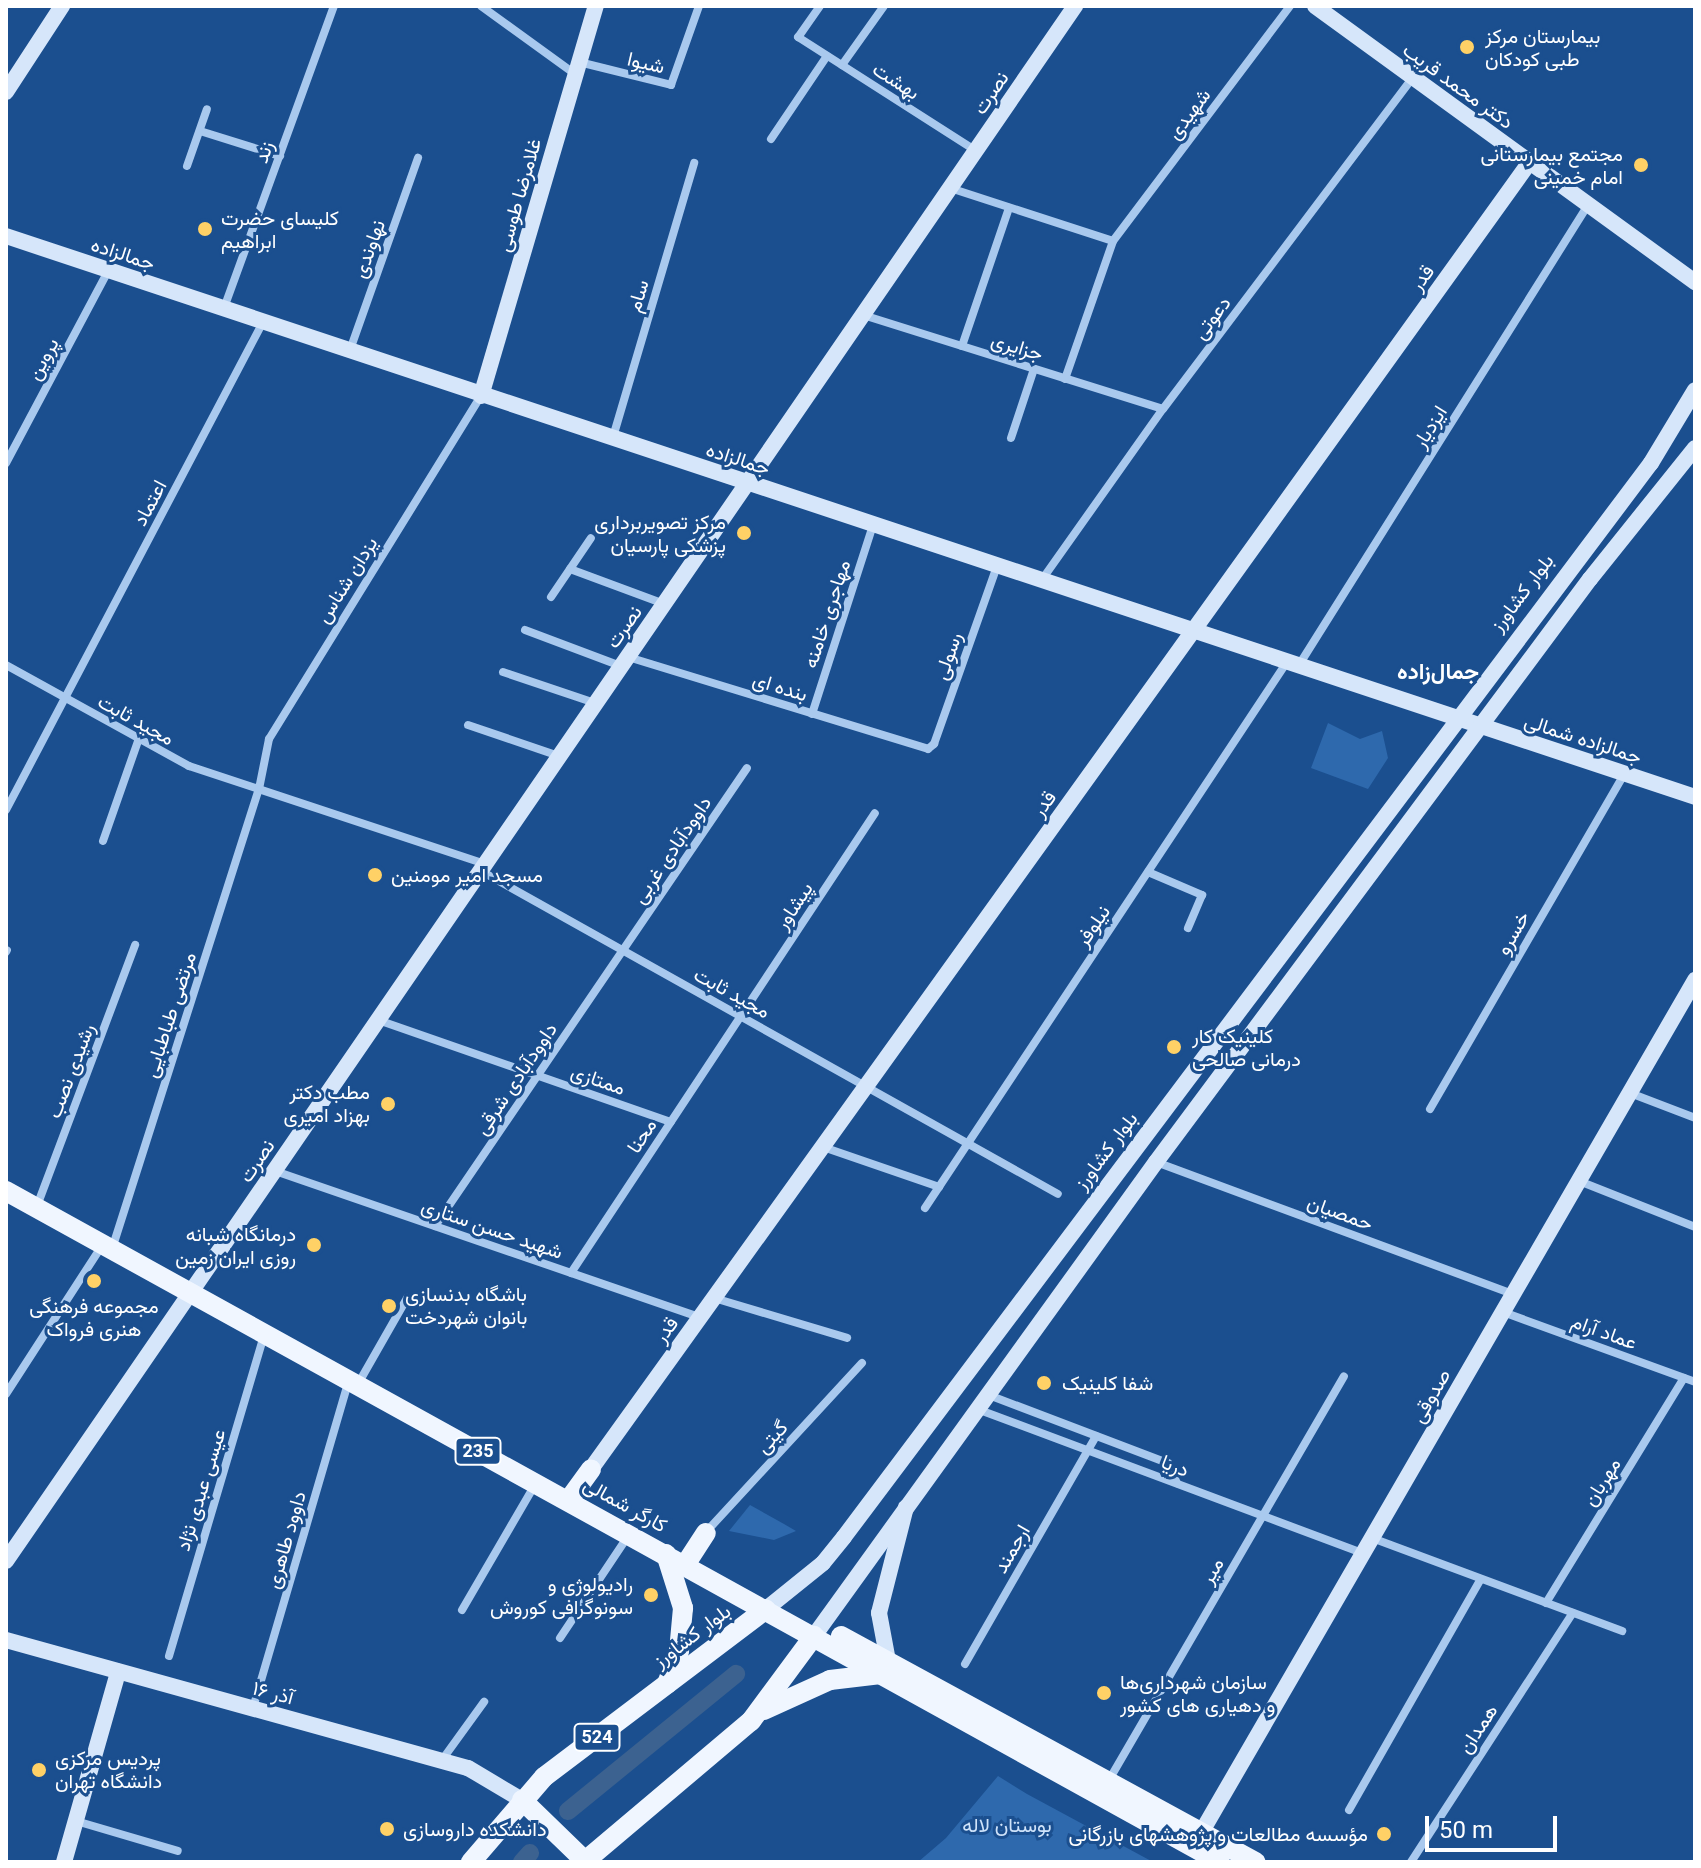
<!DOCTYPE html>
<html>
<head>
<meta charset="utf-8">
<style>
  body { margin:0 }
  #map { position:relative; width:1701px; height:1868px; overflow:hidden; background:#1b4f8f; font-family:Roboto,Vazirmatn,sans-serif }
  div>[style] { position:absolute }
  .green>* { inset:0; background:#2e69ad }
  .canal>* { height:18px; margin:-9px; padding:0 9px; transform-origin:9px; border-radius:9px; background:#3c6290 }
  .street>* { height:8px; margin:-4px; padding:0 4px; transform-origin:4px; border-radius:4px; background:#a9c9ee }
  .secondary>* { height:16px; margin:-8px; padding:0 8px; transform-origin:8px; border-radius:8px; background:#d6e6fa }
  .primary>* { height:20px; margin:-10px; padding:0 10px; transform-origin:10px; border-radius:10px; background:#f0f6ff }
  .dots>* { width:22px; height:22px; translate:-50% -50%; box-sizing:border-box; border:4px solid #1b4f8f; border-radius:50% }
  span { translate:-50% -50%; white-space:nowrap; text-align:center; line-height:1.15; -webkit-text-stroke:6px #1b4f8f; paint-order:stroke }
  .shield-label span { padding:2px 6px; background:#1b4f8f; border:2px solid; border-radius:6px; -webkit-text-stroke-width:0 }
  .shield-label { font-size:18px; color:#fff; font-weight:700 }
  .poi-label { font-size:20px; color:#fff }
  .left { translate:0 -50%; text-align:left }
  .right { translate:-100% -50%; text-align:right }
  .street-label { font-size:20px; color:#fff }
  .park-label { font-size:20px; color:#cfe3fa }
  .neighbourhood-label { font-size:22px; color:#fff; font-weight:700 }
  .frame { position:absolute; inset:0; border:8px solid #fff; pointer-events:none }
  .scale { position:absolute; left:1425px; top:1816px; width:132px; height:36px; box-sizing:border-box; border:4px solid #fff; border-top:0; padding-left:10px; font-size:24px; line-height:28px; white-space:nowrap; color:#fff; -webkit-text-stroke:6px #1b4f8f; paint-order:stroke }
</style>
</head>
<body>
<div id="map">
  <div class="green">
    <div style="clip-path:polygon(1328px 723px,1360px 739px,1382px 731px,1388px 758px,1368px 789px,1311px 768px)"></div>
    <div style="clip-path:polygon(750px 1505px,784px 1524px,796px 1531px,774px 1540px,729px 1531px)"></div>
    <div style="clip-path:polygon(998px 1776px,1027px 1794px,1153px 1862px,918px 1862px,946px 1838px)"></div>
  </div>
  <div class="canal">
    <div style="left:568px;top:1811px;width:217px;rotate:-39.2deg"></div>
    <div style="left:522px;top:1862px;width:12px;rotate:-48deg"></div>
  </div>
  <div class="street">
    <div style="left:481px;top:6px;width:116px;rotate:35.9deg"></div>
    <div style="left:820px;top:6px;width:38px;rotate:125deg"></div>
    <div style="left:798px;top:37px;width:210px;rotate:32.6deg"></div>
    <div style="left:579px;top:62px;width:95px;rotate:14deg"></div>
    <div style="left:671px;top:85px;width:84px;rotate:-70.5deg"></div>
    <div style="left:842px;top:65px;width:72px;rotate:-54.6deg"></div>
    <div style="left:200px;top:131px;width:84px;rotate:17.4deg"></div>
    <div style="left:771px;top:139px;width:100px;rotate:-56deg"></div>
    <div style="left:187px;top:166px;width:60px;rotate:-70.7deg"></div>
    <div style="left:950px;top:188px;width:171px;rotate:18deg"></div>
    <div style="left:224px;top:308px;width:321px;rotate:-70deg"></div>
    <div style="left:863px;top:315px;width:314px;rotate:17.4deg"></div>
    <div style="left:962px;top:346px;width:146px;rotate:-71.2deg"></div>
    <div style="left:350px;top:350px;width:204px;rotate:-70.5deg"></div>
    <div style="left:1065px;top:379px;width:146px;rotate:-70.8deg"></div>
    <div style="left:1113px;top:241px;width:294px;rotate:-53deg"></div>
    <div style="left:613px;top:437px;width:286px;rotate:-73.5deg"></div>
    <div style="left:1011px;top:438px;width:73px;rotate:-71.6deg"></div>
    <div style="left:6px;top:463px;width:217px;rotate:-62deg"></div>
    <div style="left:570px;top:569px;width:100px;rotate:20.4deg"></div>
    <div style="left:1041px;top:581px;width:211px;rotate:-54.7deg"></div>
    <div style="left:1163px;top:409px;width:416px;rotate:-53deg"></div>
    <div style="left:551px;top:597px;width:71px;rotate:-55.9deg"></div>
    <div style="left:525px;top:630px;width:103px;rotate:20.6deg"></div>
    <div style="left:628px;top:657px;width:314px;rotate:17deg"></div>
    <div style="left:928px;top:749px;width:8px;rotate:-40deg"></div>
    <div style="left:934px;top:744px;width:189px;rotate:-70.5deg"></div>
    <div style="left:6px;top:665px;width:209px;rotate:28.9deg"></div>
    <div style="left:189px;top:766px;width:312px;rotate:18.3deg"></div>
    <div style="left:1299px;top:665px;width:543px;rotate:-57.86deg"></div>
    <div style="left:503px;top:672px;width:97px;rotate:18.6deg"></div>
    <div style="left:812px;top:714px;width:199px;rotate:-72.1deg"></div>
    <div style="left:468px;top:725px;width:96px;rotate:18.8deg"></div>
    <div style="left:6px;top:810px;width:552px;rotate:-62.23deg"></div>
    <div style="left:103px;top:841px;width:106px;rotate:-70.7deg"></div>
    <div style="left:481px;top:871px;width:661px;rotate:29.24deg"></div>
    <div style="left:1148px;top:872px;width:59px;rotate:23.1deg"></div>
    <div style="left:1202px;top:895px;width:36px;rotate:113deg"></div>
    <div style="left:6px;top:952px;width:2px;rotate:-63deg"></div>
    <div style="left:378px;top:1020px;width:310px;rotate:19.2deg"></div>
    <div style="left:1630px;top:1093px;width:70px;rotate:21deg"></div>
    <div style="left:1430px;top:1109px;width:387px;rotate:-59.9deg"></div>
    <div style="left:823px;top:1147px;width:123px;rotate:19deg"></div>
    <div style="left:1156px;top:1162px;width:381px;rotate:20.3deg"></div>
    <div style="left:275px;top:1171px;width:448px;rotate:19deg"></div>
    <div style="left:1579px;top:1181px;width:125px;rotate:21.6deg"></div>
    <div style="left:37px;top:1206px;width:279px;rotate:-69.4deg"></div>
    <div style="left:925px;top:1208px;width:655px;rotate:-56.46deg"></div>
    <div style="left:435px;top:1226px;width:554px;rotate:-55.74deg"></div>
    <div style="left:112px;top:1249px;width:483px;rotate:-72.3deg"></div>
    <div style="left:259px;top:789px;width:51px;rotate:-78.7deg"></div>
    <div style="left:269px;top:739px;width:403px;rotate:-58.3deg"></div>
    <div style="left:571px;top:1273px;width:551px;rotate:-56.54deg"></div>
    <div style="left:714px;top:1298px;width:139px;rotate:16.7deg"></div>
    <div style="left:1503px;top:1312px;width:204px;rotate:20deg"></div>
    <div style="left:358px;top:1384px;width:99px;rotate:-60.3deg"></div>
    <div style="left:6px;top:1394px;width:175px;rotate:-57.1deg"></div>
    <div style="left:986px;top:1394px;width:195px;rotate:20.8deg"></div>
    <div style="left:1168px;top:1463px;width:22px;rotate:66deg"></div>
    <div style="left:977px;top:1409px;width:412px;rotate:20.5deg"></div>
    <div style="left:706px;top:1532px;width:230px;rotate:-47.3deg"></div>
    <div style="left:1372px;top:1538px;width:267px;rotate:20.4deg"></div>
    <div style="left:1546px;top:1603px;width:264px;rotate:-58.5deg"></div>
    <div style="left:462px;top:1610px;width:147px;rotate:-59.8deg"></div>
    <div style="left:560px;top:1638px;width:123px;rotate:-56.3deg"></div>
    <div style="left:169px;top:1656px;width:335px;rotate:-73.5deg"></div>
    <div style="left:965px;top:1664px;width:263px;rotate:-60.1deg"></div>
    <div style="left:253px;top:1708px;width:339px;rotate:-73.7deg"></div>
    <div style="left:442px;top:1760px;width:72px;rotate:-54.1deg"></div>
    <div style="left:1109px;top:1780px;width:467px;rotate:-59.8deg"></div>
    <div style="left:1349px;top:1810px;width:266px;rotate:-60.3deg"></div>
    <div style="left:76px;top:1821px;width:106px;rotate:16.4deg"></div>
    <div style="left:1411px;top:1862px;width:297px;rotate:-57deg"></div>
  </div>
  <div class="secondary">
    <div style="left:1315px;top:6px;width:470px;rotate:36deg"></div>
    <div style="left:6px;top:92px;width:103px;rotate:-56.9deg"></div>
    <div style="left:6px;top:236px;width:1780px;rotate:18.37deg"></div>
    <div style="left:481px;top:396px;width:407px;rotate:-73.6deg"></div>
    <div style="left:591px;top:1469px;width:1609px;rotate:-54.31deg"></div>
    <div style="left:6px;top:1561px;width:1887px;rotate:-55.49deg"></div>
    <div style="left:766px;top:1609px;width:73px;rotate:-38.9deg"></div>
    <div style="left:823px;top:1563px;width:33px;rotate:-51deg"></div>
    <div style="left:844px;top:1537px;width:1343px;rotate:-53.08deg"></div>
    <div style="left:1651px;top:463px;width:85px;rotate:-58.9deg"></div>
    <div style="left:814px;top:1636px;width:584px;rotate:-54.19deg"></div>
    <div style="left:1156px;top:1162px;width:727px;rotate:-53.34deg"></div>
    <div style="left:1590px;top:579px;width:168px;rotate:-51.3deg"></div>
    <div style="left:6px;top:1640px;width:479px;rotate:15.5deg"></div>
    <div style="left:468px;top:1768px;width:63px;rotate:30.7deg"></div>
    <div style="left:888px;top:1661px;width:49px;rotate:-100.6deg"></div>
    <div style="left:879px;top:1613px;width:109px;rotate:-75.7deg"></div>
    <div style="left:1201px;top:1833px;width:986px;rotate:-59.92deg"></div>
    <div style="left:64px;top:1862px;width:198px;rotate:-74.1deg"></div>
  </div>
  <div class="primary">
    <div style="left:6px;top:1191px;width:1387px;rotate:28.93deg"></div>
    <div style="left:568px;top:1501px;width:39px;rotate:-54deg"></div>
    <div style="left:666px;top:1554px;width:57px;rotate:72.5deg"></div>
    <div style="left:683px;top:1608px;width:43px;rotate:95.3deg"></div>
    <div style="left:679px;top:1651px;width:35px;rotate:110deg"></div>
    <div style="left:685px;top:1565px;width:38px;rotate:-57deg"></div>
    <div style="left:841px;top:1636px;width:472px;rotate:28.6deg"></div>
    <div style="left:764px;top:1710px;width:72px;rotate:-24.4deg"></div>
    <div style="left:830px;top:1680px;width:51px;rotate:-6.7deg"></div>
    <div style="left:522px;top:1800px;width:88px;rotate:44.1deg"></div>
    <div style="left:471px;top:1862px;width:112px;rotate:-49.3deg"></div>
    <div style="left:544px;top:1777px;width:278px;rotate:-37.1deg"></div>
    <div style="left:584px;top:1862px;width:219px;rotate:-40.2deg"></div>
    <div style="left:751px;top:1721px;width:106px;rotate:-53.5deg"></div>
  </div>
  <div class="dots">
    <div style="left:1467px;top:47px;background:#ffd166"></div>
    <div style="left:1641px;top:165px;background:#ffd166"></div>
    <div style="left:205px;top:229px;background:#ffd166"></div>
    <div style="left:744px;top:533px;background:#ffd166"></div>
    <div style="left:375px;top:875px;background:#ffd166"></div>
    <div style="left:1174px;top:1047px;background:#ffd166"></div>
    <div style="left:388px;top:1104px;background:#ffd166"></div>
    <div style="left:314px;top:1245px;background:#ffd166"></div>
    <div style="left:94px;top:1281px;background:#ffd166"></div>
    <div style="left:389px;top:1306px;background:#ffd166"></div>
    <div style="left:1044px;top:1383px;background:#ffd166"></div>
    <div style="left:651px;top:1595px;background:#ffd166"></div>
    <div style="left:1104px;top:1693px;background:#ffd166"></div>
    <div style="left:39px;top:1770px;background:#ffd166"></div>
    <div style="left:387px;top:1829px;background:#ffd166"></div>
    <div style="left:1384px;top:1834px;background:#ffd166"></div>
  </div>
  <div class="shield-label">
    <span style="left:478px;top:1451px">235</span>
    <span style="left:597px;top:1737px">524</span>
  </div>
  <div class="poi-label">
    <span class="left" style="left:1485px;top:48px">بیمارستان مرکز<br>طبی کودکان</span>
    <span class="right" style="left:1623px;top:166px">مجتمع بیمارستانی<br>امام خمینی</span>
    <span class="left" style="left:221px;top:230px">کلیسای حضرت<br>ابراهیم</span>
    <span class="right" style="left:726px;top:534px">مرکز تصویربرداری<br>پزشکی پارسیان</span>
    <span class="left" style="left:391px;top:875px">مسجد امیر مومنین</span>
    <span class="left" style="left:1192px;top:1048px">کلینیک کار<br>درمانی صالحی</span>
    <span class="right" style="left:370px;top:1104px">مطب دکتر<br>بهزاد امیری</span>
    <span class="right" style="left:296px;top:1246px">درمانگاه شبانه<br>روزی ایران زمین</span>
    <span class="left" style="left:405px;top:1306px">باشگاه بدنسازی<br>بانوان شهردخت</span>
    <span style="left:94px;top:1318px">مجموعه فرهنگی<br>هنری فرواک</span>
    <span class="left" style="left:1062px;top:1383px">شفا کلینیک</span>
    <span class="right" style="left:633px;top:1596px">رادیولوژی و<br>سونوگرافی کوروش</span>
    <span class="left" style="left:1120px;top:1694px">سازمان شهرداری‌ها<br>و دهیاری‌ های کشور</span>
    <span class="left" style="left:55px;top:1770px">پردیس مرکزی<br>دانشگاه‌ تهران</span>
    <span class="left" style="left:403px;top:1829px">دانشکده داروسازی</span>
    <span class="right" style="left:1368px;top:1834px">مؤسسه مطالعات و پژوهشهای بازرگانی</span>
  </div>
  <div class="street-label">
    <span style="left:646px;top:63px;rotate:13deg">شیوا</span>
    <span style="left:896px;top:81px;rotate:33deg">بهشت</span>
    <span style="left:1458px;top:86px;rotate:36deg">دکتر محمد قریب</span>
    <span style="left:991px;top:93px;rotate:-56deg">نصرت</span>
    <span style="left:1189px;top:114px;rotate:-53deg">شهیدی</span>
    <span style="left:264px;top:152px;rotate:-70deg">زند</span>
    <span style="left:519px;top:195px;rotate:-74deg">غلامرضا طوسی</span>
    <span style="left:369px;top:249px;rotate:-70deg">نهاوندی</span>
    <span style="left:123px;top:254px;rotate:18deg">جمالزاده</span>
    <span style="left:1422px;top:278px;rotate:-54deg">قدر</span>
    <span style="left:638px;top:296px;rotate:-74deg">سام</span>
    <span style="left:1212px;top:318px;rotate:-53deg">دعوتی</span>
    <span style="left:1017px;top:347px;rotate:17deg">جزایری</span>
    <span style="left:43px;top:359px;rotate:-62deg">پروین</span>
    <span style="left:1430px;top:427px;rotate:-58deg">ایزدیار</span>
    <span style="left:738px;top:459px;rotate:18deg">جمالزاده</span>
    <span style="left:150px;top:503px;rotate:-62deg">اعتماد</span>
    <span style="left:347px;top:580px;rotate:-58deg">یزدان شناس</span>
    <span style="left:1522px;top:593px;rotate:-53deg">بلوار کشاورز</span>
    <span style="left:827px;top:614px;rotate:-72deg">مهاجری خامنه</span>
    <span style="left:624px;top:627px;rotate:-55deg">نصرت</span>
    <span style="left:948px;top:656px;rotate:-71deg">رسولی</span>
    <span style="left:780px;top:687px;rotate:17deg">بنده ای</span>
    <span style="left:136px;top:720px;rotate:29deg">مجید ثابت</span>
    <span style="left:1583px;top:739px;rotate:18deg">جمالزاده شمالی</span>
    <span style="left:1044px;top:804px;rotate:-54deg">قدر</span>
    <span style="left:672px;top:850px;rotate:-56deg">داوودآبادی غربی</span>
    <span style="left:794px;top:906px;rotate:-57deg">پیشاور</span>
    <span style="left:1093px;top:926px;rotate:-56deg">نیلوفر</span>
    <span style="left:1513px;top:933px;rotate:-60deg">خسرو</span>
    <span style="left:732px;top:993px;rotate:29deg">مجید ثابت</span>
    <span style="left:170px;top:1015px;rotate:-72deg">مرتضی طباطبایی</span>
    <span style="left:71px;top:1071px;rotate:-69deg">رشیدی نصب</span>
    <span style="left:516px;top:1079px;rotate:-56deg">داوودآبادی شرقی</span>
    <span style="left:598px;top:1080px;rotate:19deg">ممتازی</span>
    <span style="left:642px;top:1136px;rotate:-57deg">محنا</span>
    <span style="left:1106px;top:1151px;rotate:-53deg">بلوار کشاورز</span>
    <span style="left:257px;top:1161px;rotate:-56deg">نصرت</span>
    <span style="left:1340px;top:1213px;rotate:20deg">حمصیان</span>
    <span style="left:492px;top:1229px;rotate:19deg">شهید حسن ستاری</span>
    <span style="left:666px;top:1330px;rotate:-54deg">قدر</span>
    <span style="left:1604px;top:1332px;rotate:20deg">عماد آرام</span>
    <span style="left:1431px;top:1396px;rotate:-60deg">صدوقی</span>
    <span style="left:772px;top:1437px;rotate:-47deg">گیتی</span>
    <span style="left:1175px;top:1466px;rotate:21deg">دریا</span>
    <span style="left:1602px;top:1482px;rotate:-58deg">مهربان</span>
    <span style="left:201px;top:1490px;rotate:-73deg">عیسی عبدی نژاد</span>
    <span style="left:625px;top:1505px;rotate:29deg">کارگر شمالی</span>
    <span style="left:286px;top:1540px;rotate:-74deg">داوود طاهری</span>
    <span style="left:1012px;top:1549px;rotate:-60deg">ارجمند</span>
    <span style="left:1212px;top:1571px;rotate:-60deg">میر</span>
    <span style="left:692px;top:1636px;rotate:-37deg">بلوار کشاورز</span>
    <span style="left:273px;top:1693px;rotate:15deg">۱۶ آذر</span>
    <span style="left:1478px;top:1729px;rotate:-57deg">همدان</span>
  </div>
  <div class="park-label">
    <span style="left:1007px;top:1825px">بوستان لاله</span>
  </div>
  <div class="neighbourhood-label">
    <span style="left:1438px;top:672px">جمال‌زاده</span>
  </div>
  <div class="frame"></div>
  <div class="scale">50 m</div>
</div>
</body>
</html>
